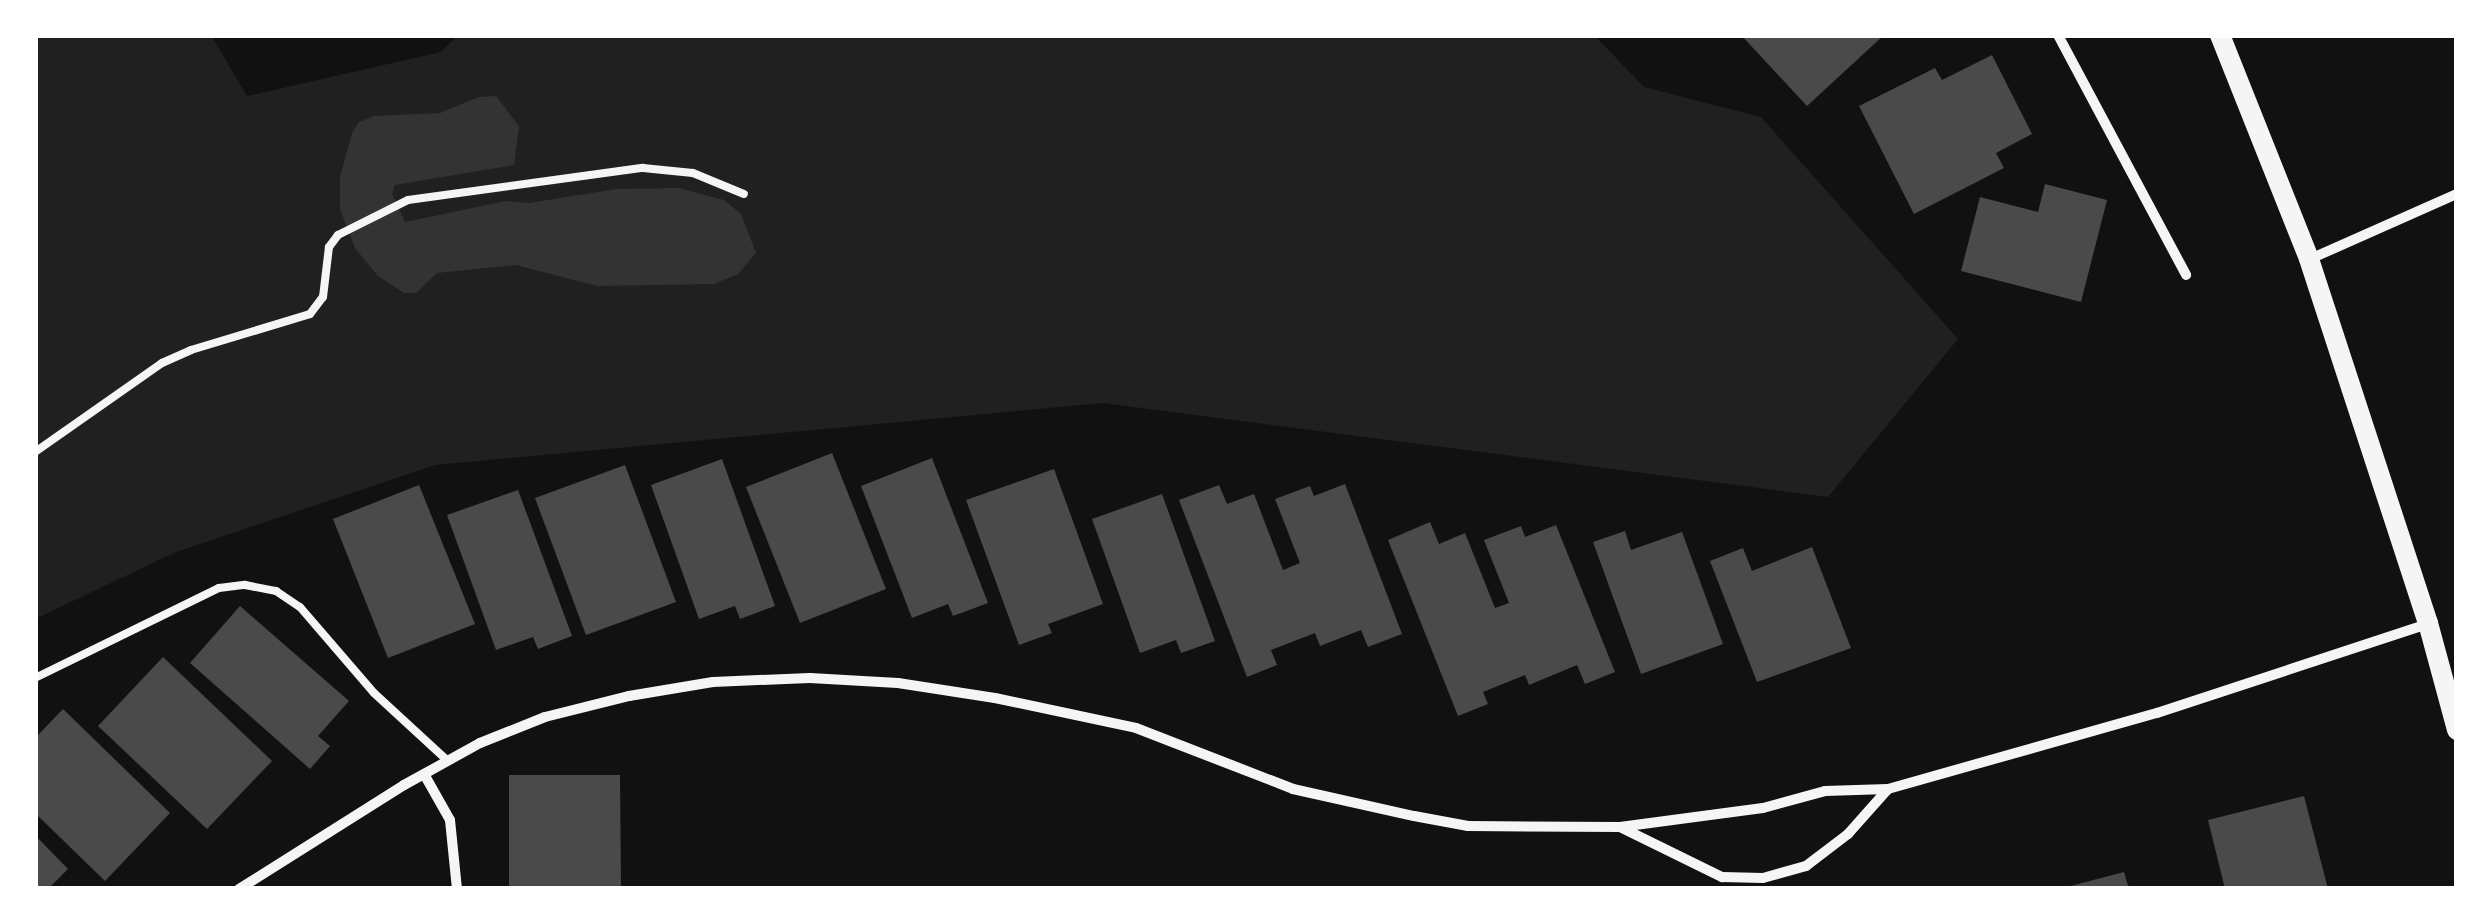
<!DOCTYPE html>
<html>
<head>
<meta charset="utf-8">
<style>
  body { margin:0 }
  #map { position:relative; width:2492px; height:924px; overflow:hidden; background:#111; font-family:"IBM Plex Sans",sans-serif }
  div>[style] { position:absolute }
  .green>* { inset:0; background:#202020 }
  .water>* { inset:0; background:#333 }
  .building>* { inset:0; background:#4a4a4a }
  .service>* { height:8px; margin:-4px; padding:0 4px; transform-origin:4px; border-radius:4px; background:#f5f5f5 }
  .minor>* { height:10px; margin:-5px; padding:0 5px; transform-origin:5px; border-radius:5px; background:#f5f5f5 }
  .secondary>* { height:20px; margin:-10px; padding:0 10px; transform-origin:10px; border-radius:10px; background:#f5f5f5 }
  span { translate:-50% -50%; white-space:nowrap; text-align:center; line-height:1.15; -webkit-text-stroke:8px #fff; paint-order:stroke }
  .frame { position:absolute; inset:0; border:38px solid #fff; pointer-events:none }
</style>
</head>
<body>
<div id="map">
  <div class="green">
    <div style="clip-path:polygon(35px 35px,211px 35px,247px 96px,441px 52px,458px 35px,1594px 35px,1644px 87px,1761px 117px,1958px 339px,1828px 497px,1103px 403px,435px 465px,176px 552px,35px 619px)"></div>
  </div>
  <div class="water">
    <div style="clip-path:polygon(496px 96px,519px 126px,514px 165px,395px 185px,392px 194px,405px 222px,506px 201px,529px 203px,617px 189px,679px 188px,724px 200px,741px 214px,756px 253px,738px 274px,714px 284px,597px 286px,516px 265px,437px 273px,416px 293px,404px 293px,378px 276px,355px 248px,340px 209px,340px 177px,352px 133px,359px 122px,374px 116px,440px 113px,479px 97px)"></div>
  </div>
  <div class="building">
    <div style="clip-path:polygon(1741px 35px,1884px 35px,1807px 106px)"></div>
    <div style="clip-path:polygon(1992px 55px,2032px 134px,1996px 153px,2004px 168px,1914px 214px,1859px 106px,1935px 68px,1942px 80px)"></div>
    <div style="clip-path:polygon(2045px 184px,2107px 200px,2081px 302px,1961px 271px,1980px 197px,2038px 212px)"></div>
    <div style="clip-path:polygon(832px 453px,886px 589px,800px 623px,746px 487px)"></div>
    <div style="clip-path:polygon(932px 458px,988px 603px,953px 616px,948px 604px,912px 618px,861px 486px)"></div>
    <div style="clip-path:polygon(722px 459px,775px 606px,740px 619px,735px 606px,699px 619px,651px 485px)"></div>
    <div style="clip-path:polygon(625px 465px,676px 602px,586px 635px,535px 498px)"></div>
    <div style="clip-path:polygon(1054px 469px,1103px 604px,1048px 624px,1052px 633px,1019px 645px,966px 500px)"></div>
    <div style="clip-path:polygon(1345px 484px,1402px 634px,1368px 647px,1361px 630px,1320px 646px,1315px 633px,1271px 650px,1277px 665px,1247px 677px,1179px 500px,1219px 485px,1227px 504px,1254px 494px,1283px 570px,1300px 563px,1275px 499px,1310px 486px,1314px 496px)"></div>
    <div style="clip-path:polygon(419px 485px,475px 624px,388px 658px,333px 519px)"></div>
    <div style="clip-path:polygon(518px 490px,572px 636px,538px 649px,533px 637px,496px 650px,447px 515px)"></div>
    <div style="clip-path:polygon(1162px 494px,1215px 641px,1181px 653px,1176px 640px,1140px 653px,1092px 519px)"></div>
    <div style="clip-path:polygon(1430px 522px,1439px 544px,1465px 533px,1495px 608px,1509px 603px,1484px 540px,1521px 526px,1525px 537px,1556px 525px,1615px 672px,1585px 684px,1577px 665px,1529px 685px,1525px 675px,1483px 692px,1488px 704px,1458px 716px,1388px 540px)"></div>
    <div style="clip-path:polygon(1625px 531px,1631px 550px,1682px 532px,1723px 644px,1641px 674px,1593px 542px)"></div>
    <div style="clip-path:polygon(1812px 547px,1851px 648px,1757px 682px,1710px 561px,1743px 548px,1752px 571px)"></div>
    <div style="clip-path:polygon(240px 606px,349px 701px,318px 736px,330px 746px,310px 769px,190px 663px)"></div>
    <div style="clip-path:polygon(163px 657px,272px 761px,207px 829px,98px 726px)"></div>
    <div style="clip-path:polygon(63px 709px,170px 813px,105px 881px,35px 813px,35px 738px)"></div>
    <div style="clip-path:polygon(509px 775px,620px 775px,621px 889px,509px 889px)"></div>
    <div style="clip-path:polygon(2304px 796px,2328px 889px,2225px 889px,2208px 820px)"></div>
    <div style="clip-path:polygon(35px 835px,68px 869px,48px 889px,35px 889px)"></div>
    <div style="clip-path:polygon(2124px 872px,2129px 889px,2063px 889px,2063px 888px)"></div>
  </div>
  <div class="service">
    <div style="left:35px;top:452px;width:155px;rotate:-35deg"></div>
    <div style="left:162px;top:363px;width:32px;rotate:-24deg"></div>
    <div style="left:191px;top:350px;width:124px;rotate:-16.8deg"></div>
    <div style="left:310px;top:314px;width:21px;rotate:-53deg"></div>
    <div style="left:323px;top:297px;width:50px;rotate:-83.2deg"></div>
    <div style="left:329px;top:247px;width:15px;rotate:-53deg"></div>
    <div style="left:338px;top:235px;width:78px;rotate:-26.6deg"></div>
    <div style="left:408px;top:200px;width:237px;rotate:-7.8deg"></div>
    <div style="left:643px;top:168px;width:50px;rotate:5.7deg"></div>
    <div style="left:693px;top:173px;width:55px;rotate:22.4deg"></div>
    <div style="left:35px;top:678px;width:205px;rotate:-26.1deg"></div>
    <div style="left:219px;top:588px;width:26px;rotate:-7deg"></div>
    <div style="left:245px;top:585px;width:32px;rotate:11deg"></div>
    <div style="left:276px;top:591px;width:29px;rotate:34deg"></div>
    <div style="left:300px;top:607px;width:113px;rotate:49.3deg"></div>
    <div style="left:374px;top:693px;width:100px;rotate:42.6deg"></div>
  </div>
  <div class="minor">
    <div style="left:2058px;top:35px;width:272px;rotate:61.9deg"></div>
    <div style="left:2310px;top:259px;width:161px;rotate:-23.9deg"></div>
    <div style="left:424px;top:774px;width:53px;rotate:60.5deg"></div>
    <div style="left:450px;top:820px;width:69px;rotate:84.2deg"></div>
    <div style="left:1620px;top:827px;width:114px;rotate:26.1deg"></div>
    <div style="left:1722px;top:877px;width:41px;rotate:1.4deg"></div>
    <div style="left:1763px;top:878px;width:45px;rotate:-15.6deg"></div>
    <div style="left:1806px;top:866px;width:53px;rotate:-37.3deg"></div>
    <div style="left:1848px;top:834px;width:60px;rotate:-48.4deg"></div>
    <div style="left:239px;top:889px;width:195px;rotate:-32.2deg"></div>
    <div style="left:404px;top:785px;width:87px;rotate:-28.9deg"></div>
    <div style="left:480px;top:743px;width:70px;rotate:-21.8deg"></div>
    <div style="left:545px;top:717px;width:87px;rotate:-14deg"></div>
    <div style="left:629px;top:696px;width:85px;rotate:-9.5deg"></div>
    <div style="left:713px;top:682px;width:97px;rotate:-2.4deg"></div>
    <div style="left:810px;top:678px;width:88px;rotate:3.3deg"></div>
    <div style="left:898px;top:683px;width:98px;rotate:8.8deg"></div>
    <div style="left:995px;top:698px;width:144px;rotate:12deg"></div>
    <div style="left:1136px;top:728px;width:168px;rotate:21.2deg"></div>
    <div style="left:1293px;top:789px;width:124px;rotate:12.6deg"></div>
    <div style="left:1414px;top:816px;width:55px;rotate:10.5deg"></div>
    <div style="left:1468px;top:826px;width:152px;rotate:0.4deg"></div>
    <div style="left:1620px;top:827px;width:144px;rotate:-7.6deg"></div>
    <div style="left:1763px;top:808px;width:64px;rotate:-15.3deg"></div>
    <div style="left:1825px;top:791px;width:63px;rotate:-1.8deg"></div>
    <div style="left:1888px;top:789px;width:280px;rotate:-15.8deg"></div>
    <div style="left:2157px;top:713px;width:284px;rotate:-18.2deg"></div>
  </div>
  <div class="secondary">
    <div style="left:2220px;top:35px;width:241px;rotate:68.3deg"></div>
    <div style="left:2309px;top:259px;width:383px;rotate:71.9deg"></div>
    <div style="left:2428px;top:623px;width:111px;rotate:74.8deg"></div>
  </div>
  <div class="frame"></div>
</div>
</body>
</html>
